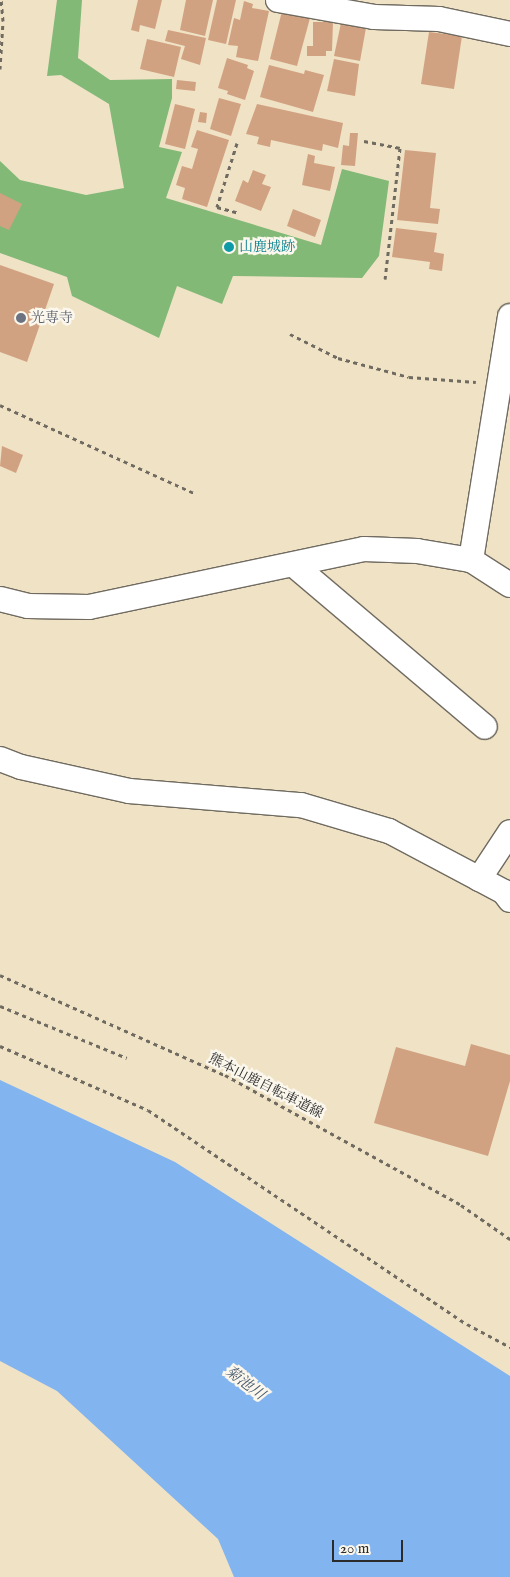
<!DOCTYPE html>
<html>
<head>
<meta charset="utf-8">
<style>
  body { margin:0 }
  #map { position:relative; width:510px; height:1577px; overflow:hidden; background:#f0e2c5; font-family:"IM FELL English","Noto Serif JP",serif }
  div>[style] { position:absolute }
  .forest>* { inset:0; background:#82b977 }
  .water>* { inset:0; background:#82b4ef }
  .building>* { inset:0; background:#d1a281 }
  .path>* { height:3px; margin-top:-1.5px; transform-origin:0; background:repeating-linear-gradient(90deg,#706b61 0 4px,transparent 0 8px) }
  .roads { filter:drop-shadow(1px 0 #706b61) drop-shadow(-1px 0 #706b61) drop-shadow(0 1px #706b61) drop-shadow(0 -1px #706b61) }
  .minor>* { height:24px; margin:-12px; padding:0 12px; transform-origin:12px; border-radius:12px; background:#fff }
  .dots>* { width:14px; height:14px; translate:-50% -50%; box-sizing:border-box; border:2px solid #fbf7ec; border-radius:50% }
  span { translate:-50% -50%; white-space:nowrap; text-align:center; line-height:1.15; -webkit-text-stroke:5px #fbf7ec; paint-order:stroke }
  .culture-label { font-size:14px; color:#0d838f }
  .left { translate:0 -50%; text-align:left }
  .worship-label { font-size:14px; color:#5b616d }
  .street-label { font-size:14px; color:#2b2b2b }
  .water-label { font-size:15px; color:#495b70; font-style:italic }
  .scale { position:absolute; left:332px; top:1540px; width:71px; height:22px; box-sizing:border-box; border:2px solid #2b2b2b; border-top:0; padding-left:6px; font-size:15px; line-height:18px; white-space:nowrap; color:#2b2b2b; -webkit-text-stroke:4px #fbf7ec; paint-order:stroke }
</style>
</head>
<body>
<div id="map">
  <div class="forest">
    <div style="clip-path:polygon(57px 0,82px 0,78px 58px,110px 80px,172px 79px,172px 98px,159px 147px,182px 152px,166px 198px,321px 245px,342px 169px,389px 181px,379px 256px,362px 278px,233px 276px,222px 304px,177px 286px,159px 338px,72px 296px,67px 277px,0 253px,0 161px,20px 180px,86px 195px,124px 188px,109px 104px,61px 75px,47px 76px)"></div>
  </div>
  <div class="water">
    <div style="clip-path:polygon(0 1080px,175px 1162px,510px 1376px,510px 1577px,234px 1577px,218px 1539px,57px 1391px,0 1361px)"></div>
  </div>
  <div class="building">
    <div style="clip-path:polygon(138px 0,162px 0,155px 29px,140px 25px,139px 32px,131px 30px)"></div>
    <div style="clip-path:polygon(186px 0,213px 0,205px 36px,180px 30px)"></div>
    <div style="clip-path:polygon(217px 0,236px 0,226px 44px,208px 40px)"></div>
    <div style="clip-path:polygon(244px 1px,253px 4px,252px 8px,269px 11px,258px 61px,236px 57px,238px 46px,228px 45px,234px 18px,240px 20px)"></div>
    <div style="clip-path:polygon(282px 11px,310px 18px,297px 66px,270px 59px)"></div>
    <div style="clip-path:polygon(313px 22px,333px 22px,332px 51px,326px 51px,326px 56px,307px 56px,307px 46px,313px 46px)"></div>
    <div style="clip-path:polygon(341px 23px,366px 28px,360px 61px,334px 56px)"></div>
    <div style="clip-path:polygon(168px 30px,206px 38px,200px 65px,181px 59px,185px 46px,165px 41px)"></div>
    <div style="clip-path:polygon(429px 32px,462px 36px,454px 89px,421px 84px)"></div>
    <div style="clip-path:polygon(147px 39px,181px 47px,174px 77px,140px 69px)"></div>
    <div style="clip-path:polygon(227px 58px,248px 65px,247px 68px,254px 71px,245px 100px,227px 94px,228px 91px,218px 88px)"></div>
    <div style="clip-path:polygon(334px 59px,359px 64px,355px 96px,327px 91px)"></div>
    <div style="clip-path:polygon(269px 65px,304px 74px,305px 70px,324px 75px,313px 112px,260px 97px)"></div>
    <div style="clip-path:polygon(177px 80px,196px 82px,195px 91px,176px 89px)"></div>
    <div style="clip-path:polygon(219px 98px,241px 104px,231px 136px,210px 129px)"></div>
    <div style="clip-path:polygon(175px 104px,195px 109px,185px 149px,165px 144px)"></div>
    <div style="clip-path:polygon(257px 104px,343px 123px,338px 148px,323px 144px,322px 151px,271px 140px,270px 147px,257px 144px,259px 137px,246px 134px)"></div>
    <div style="clip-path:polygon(200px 112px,207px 113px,206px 123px,198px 122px)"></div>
    <div style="clip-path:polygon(197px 130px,229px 140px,207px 207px,182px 199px,185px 188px,176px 185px,182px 166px,192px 169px,198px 149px,191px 147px)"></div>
    <div style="clip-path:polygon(350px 133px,358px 133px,355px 166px,341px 165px,343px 145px,349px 146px)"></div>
    <div style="clip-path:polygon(405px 150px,436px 153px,430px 208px,440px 209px,438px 224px,397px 220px)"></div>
    <div style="clip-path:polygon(308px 154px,315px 156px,314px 163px,335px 167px,330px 191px,302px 185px)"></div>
    <div style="clip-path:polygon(253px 170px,266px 175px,262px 184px,271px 187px,261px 211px,235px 201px,243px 180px,248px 183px)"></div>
    <div style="clip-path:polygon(0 193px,22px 204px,9px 230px,0 226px)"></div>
    <div style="clip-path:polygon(293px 209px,321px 220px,315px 237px,287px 226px)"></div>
    <div style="clip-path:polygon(396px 228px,437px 233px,434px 252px,444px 254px,442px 271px,429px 269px,430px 262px,392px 257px)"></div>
    <div style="clip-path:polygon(0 265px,54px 284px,27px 362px,0 352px)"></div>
    <div style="clip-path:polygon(2px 446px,23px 455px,16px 473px,0 466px)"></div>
    <div style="clip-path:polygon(471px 1044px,510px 1055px,510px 1081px,488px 1156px,374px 1123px,396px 1047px,465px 1066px)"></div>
  </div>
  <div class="path">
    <div style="left:0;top:69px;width:48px;rotate:-86.4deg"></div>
    <div style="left:3px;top:21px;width:21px;rotate:-95deg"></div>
    <div style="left:364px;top:141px;width:37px;rotate:11deg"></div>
    <div style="left:400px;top:148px;width:132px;rotate:96.5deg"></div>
    <div style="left:237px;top:143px;width:67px;rotate:107.4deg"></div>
    <div style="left:217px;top:207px;width:23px;rotate:15deg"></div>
    <div style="left:290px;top:334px;width:54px;rotate:26.6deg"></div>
    <div style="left:338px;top:358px;width:73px;rotate:15deg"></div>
    <div style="left:409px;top:377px;width:67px;rotate:4.3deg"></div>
    <div style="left:0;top:405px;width:213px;rotate:24.4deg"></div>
    <div style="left:0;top:975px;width:246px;rotate:24deg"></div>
    <div style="left:225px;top:1075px;width:269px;rotate:28.8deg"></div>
    <div style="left:461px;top:1205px;width:60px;rotate:34.8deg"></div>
    <div style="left:0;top:1006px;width:137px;rotate:22.3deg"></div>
    <div style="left:0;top:1046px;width:161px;rotate:23.4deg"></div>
    <div style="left:148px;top:1110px;width:384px;rotate:33.9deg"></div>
    <div style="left:467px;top:1324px;width:49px;rotate:28.1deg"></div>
  </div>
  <div class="roads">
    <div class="minor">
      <div style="left:278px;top:0;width:97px;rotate:10deg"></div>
      <div style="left:374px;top:17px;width:65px;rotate:1.8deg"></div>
      <div style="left:439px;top:19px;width:73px;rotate:11.9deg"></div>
      <div style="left:471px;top:560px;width:247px;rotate:-80.9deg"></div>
      <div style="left:294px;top:565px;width:250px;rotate:40.3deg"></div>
      <div style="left:0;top:599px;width:29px;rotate:14deg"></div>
      <div style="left:28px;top:606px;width:61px;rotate:0.9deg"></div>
      <div style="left:89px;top:607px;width:281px;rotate:-11.9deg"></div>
      <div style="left:364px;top:549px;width:53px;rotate:2.2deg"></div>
      <div style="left:417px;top:551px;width:55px;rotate:9.5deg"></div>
      <div style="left:471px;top:560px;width:46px;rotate:32.7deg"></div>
      <div style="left:0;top:759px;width:22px;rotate:21deg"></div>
      <div style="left:21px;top:767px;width:111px;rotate:12.5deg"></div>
      <div style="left:129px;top:791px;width:173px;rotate:4.7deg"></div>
      <div style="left:301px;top:805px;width:92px;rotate:16.5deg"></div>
      <div style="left:389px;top:831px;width:130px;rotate:27.9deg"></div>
      <div style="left:504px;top:892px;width:10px;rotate:53deg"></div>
      <div style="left:479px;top:879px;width:56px;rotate:-56.6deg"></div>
    </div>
  </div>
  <div class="dots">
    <div style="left:229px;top:247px;background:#0f9aa8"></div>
    <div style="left:21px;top:318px;background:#6b7280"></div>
  </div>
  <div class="culture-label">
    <span class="left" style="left:239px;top:247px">山鹿城跡</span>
  </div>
  <div class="worship-label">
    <span class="left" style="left:31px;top:318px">光専寺</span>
  </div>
  <div class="street-label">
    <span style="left:266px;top:1086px;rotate:27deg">熊本山鹿自転車道線</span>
  </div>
  <div class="water-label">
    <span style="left:245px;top:1383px;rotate:37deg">菊池川</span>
  </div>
  <div class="scale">20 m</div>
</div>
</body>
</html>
